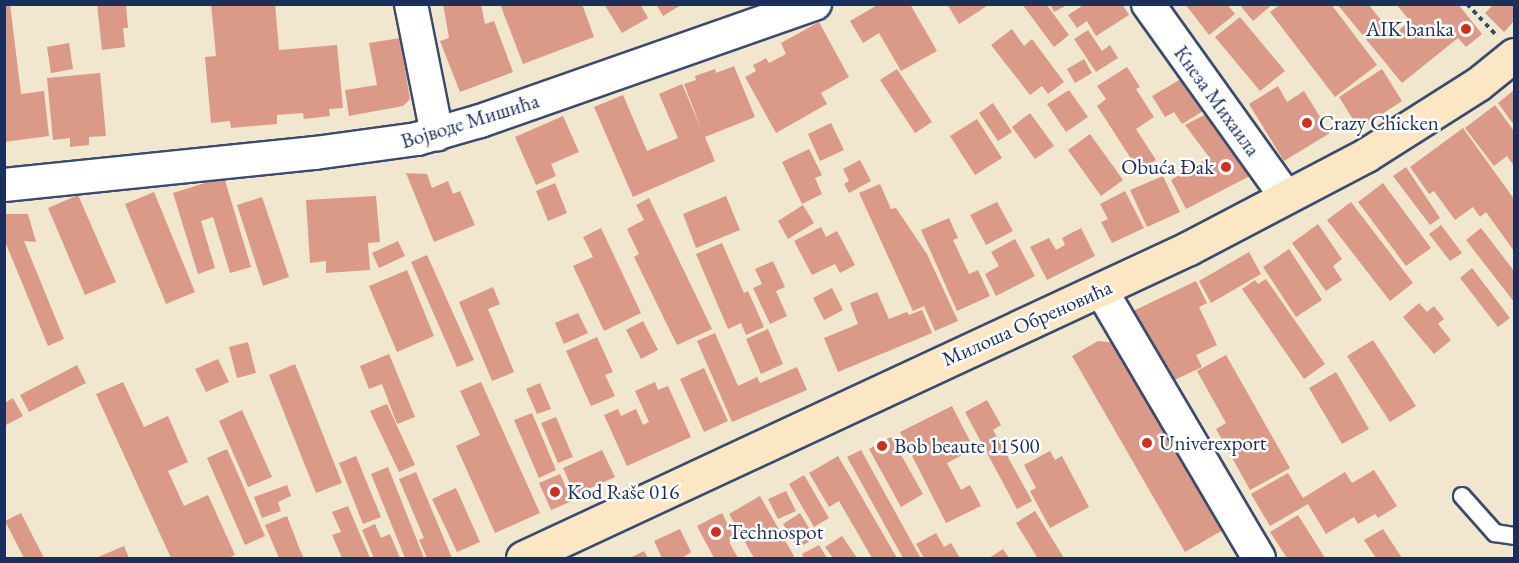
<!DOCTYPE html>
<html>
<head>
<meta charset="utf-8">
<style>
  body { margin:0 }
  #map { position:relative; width:1519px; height:563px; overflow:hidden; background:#f0e7ce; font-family:"EB Garamond",serif }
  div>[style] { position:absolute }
  .building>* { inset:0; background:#db9988 }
  .path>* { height:4px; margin-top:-2px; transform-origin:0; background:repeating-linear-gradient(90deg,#3b4b6f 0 4.5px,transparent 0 9px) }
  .roads { filter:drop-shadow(2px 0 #3b4b6f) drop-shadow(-2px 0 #3b4b6f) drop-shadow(0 2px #3b4b6f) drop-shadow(0 -2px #3b4b6f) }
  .lane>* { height:16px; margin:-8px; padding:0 8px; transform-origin:8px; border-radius:8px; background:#fff }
  .street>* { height:32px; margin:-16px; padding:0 16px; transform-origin:16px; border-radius:16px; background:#fff }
  .secondary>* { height:33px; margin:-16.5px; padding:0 16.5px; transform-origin:16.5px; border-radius:16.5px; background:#fbe7c3 }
  .dots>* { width:16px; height:16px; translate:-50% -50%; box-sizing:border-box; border:3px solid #fff; border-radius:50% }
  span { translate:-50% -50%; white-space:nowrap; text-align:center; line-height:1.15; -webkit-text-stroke:5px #fff; paint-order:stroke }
  .poi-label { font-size:21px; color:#1b2f5e }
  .right { translate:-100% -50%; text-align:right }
  .left { translate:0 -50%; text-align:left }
  .street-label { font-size:21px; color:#1b2f5e }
  .frame { position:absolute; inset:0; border:6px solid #1b2f5e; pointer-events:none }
</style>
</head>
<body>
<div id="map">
  <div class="building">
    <div style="clip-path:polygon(4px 4px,10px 4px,21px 94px,44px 91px,49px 136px,4px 142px)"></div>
    <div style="clip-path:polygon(97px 4px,126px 4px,128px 28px,123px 28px,125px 47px,102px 50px)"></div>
    <div style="clip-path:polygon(211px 4px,275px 4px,279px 50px,337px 45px,343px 108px,329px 109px,330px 116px,304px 119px,303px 113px,277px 115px,277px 124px,231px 128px,230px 121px,211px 123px,205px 57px,216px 56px)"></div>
    <div style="clip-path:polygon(443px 4px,481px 4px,485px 24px,494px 21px,513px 72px,460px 92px,440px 41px,449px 38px)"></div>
    <div style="clip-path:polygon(500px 4px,582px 4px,594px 37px,523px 64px)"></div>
    <div style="clip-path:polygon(604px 4px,640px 4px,648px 18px,622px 33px)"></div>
    <div style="clip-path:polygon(656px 4px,683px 4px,663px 16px)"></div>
    <div style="clip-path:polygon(879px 4px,910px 4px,937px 51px,901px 71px,879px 33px,863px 43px,850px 21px)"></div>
    <div style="clip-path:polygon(947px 4px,990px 4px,959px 24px)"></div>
    <div style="clip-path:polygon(1022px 4px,1046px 4px,1069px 35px,1054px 47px)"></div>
    <div style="clip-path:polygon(1050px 4px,1069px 4px,1054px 12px)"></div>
    <div style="clip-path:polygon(1085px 4px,1122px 4px,1129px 15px,1096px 36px,1087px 21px,1077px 28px,1068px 15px)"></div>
    <div style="clip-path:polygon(1185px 4px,1227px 4px,1235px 14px,1209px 35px)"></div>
    <div style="clip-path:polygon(1239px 4px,1273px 4px,1253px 21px)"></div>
    <div style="clip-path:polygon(1281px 4px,1331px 4px,1377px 65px,1335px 97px,1270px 12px)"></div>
    <div style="clip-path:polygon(1337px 4px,1368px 4px,1393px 35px,1410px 21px,1396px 4px,1458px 4px,1482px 34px,1466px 47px,1458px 38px,1402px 83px)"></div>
    <div style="clip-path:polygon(1494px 4px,1514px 4px,1514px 21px,1504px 32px,1485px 13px)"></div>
    <div style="clip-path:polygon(1240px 17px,1285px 71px,1260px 91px,1215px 37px)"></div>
    <div style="clip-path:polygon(819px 22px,849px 77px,821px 93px,827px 104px,776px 133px,745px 77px,756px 71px,753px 65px,759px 62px,766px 58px,769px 63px,786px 54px,781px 43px)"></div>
    <div style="clip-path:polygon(1012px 29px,1024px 46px,1032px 39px,1064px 82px,1048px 94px,1042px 86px,1030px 95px,991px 45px)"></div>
    <div style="clip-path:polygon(1088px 30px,1102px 51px,1110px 45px,1118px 58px,1096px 72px,1074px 39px)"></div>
    <div style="clip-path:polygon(400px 38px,410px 99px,403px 106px,349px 116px,345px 90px,377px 85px,369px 43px)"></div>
    <div style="clip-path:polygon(69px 43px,73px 69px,51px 73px,47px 47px)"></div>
    <div style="clip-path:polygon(1084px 59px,1092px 73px,1075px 83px,1067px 69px)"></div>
    <div style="clip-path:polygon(734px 66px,755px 117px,705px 137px,715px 161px,633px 197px,594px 107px,623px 95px,647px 151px,678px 138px,659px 94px,682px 84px,702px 131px,684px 84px,696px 80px,695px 76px,715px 69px,716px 73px)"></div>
    <div style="clip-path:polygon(1127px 67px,1140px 87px,1136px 89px,1154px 117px,1136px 129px,1156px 160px,1139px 171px,1097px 106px,1106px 99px,1097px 86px)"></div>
    <div style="clip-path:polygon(897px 69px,932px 122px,915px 133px,880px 80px)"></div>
    <div style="clip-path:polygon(1382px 69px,1402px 101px,1359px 129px,1339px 97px)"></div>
    <div style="clip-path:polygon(100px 73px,106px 136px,89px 137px,89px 145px,70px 147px,70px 138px,53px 140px,47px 78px)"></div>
    <div style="clip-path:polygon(1181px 79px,1185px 86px,1191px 83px,1208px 108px,1182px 124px,1174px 112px,1165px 117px,1152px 96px)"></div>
    <div style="clip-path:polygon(1278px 86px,1287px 102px,1304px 91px,1330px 133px,1284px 161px,1249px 104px)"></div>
    <div style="clip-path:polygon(1069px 90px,1088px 117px,1066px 132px,1047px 104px)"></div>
    <div style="clip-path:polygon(1514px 90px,1514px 125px,1498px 103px)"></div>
    <div style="clip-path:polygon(993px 103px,1012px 132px,998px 141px,979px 113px)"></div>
    <div style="clip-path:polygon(1495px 105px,1514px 131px,1514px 166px,1507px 156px,1494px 166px,1465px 128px)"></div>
    <div style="clip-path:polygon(1214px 110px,1254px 171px,1250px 176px,1186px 209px,1171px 180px,1209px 157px,1185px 125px)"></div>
    <div style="clip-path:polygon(1030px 113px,1054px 146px,1035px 159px,1012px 127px)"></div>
    <div style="clip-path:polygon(563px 116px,579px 152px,551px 164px,556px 176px,536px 185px,515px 137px)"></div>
    <div style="clip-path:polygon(977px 119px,1002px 158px,975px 175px,950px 136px)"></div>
    <div style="clip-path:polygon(831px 123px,844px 150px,820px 161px,808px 134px)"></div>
    <div style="clip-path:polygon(1463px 128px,1514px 199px,1514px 251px,1486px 212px,1480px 217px,1473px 207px,1455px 220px,1434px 191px,1429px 194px,1410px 167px)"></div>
    <div style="clip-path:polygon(1090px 134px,1123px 180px,1101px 196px,1068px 150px)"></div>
    <div style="clip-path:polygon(809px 149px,822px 175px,815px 178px,822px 194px,802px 204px,782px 162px)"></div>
    <div style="clip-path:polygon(860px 160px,871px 181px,849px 193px,844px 184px,849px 181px,843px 169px)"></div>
    <div style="clip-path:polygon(1406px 167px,1440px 218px,1430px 225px,1393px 176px)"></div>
    <div style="clip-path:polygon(406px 173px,427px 174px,432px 188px,448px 181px,453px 194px,460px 191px,475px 225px,434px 242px)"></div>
    <div style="clip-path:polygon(1163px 176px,1180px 212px,1147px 227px,1130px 190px)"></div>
    <div style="clip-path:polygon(224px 177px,251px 267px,230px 273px,213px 217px,201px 221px,215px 268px,198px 274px,173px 193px)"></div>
    <div style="clip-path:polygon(555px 183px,567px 213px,548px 221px,536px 191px)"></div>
    <div style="clip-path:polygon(1383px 183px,1431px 248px,1406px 266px,1358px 202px)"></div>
    <div style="clip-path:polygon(880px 184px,891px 209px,896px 208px,927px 254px,958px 321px,935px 331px,924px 306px,913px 311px,859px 193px)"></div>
    <div style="clip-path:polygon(1125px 191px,1144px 228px,1112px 243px,1101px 222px,1108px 219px,1100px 204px)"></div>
    <div style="clip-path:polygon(154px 192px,195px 292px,166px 304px,125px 204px)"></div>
    <div style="clip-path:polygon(78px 195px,116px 282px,85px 295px,48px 208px)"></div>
    <div style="clip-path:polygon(376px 196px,380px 242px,368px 243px,370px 270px,326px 273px,326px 261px,310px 263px,306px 200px)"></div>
    <div style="clip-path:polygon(726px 196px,740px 230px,696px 248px,683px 214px)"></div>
    <div style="clip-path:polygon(262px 197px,289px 277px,263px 286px,237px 205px)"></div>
    <div style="clip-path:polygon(649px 198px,712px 329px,677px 345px,634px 257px,639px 254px,627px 229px,644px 220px,636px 205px)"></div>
    <div style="clip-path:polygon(997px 202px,1013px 231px,986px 245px,970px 215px)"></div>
    <div style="clip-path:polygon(1351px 202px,1413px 283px,1390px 301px,1327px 220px)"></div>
    <div style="clip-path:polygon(803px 205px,814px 223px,788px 239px,778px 221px)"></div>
    <div style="clip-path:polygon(4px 214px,28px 214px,36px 242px,24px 241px,64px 339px,48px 346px,4px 239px)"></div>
    <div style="clip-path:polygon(949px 218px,958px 238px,953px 240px,969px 274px,978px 270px,990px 296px,957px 311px,921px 230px)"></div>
    <div style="clip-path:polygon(1318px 224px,1342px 259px,1333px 266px,1342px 280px,1326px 291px,1292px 243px)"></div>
    <div style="clip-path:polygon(1441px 225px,1462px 253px,1450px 261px,1429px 234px)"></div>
    <div style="clip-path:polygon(821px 227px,826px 237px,837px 231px,855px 265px,840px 273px,835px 264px,812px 275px,794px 241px)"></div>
    <div style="clip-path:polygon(601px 228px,641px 313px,604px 331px,573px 266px,593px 257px,583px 237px)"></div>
    <div style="clip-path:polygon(1081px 228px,1095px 256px,1047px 280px,1030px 247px,1049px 238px,1056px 250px,1065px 245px,1062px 238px)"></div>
    <div style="clip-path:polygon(1481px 228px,1514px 271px,1514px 302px,1466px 240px)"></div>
    <div style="clip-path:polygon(1015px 239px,1035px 276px,996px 296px,985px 274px,999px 266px,991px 252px)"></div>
    <div style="clip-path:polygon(398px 241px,405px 256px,379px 268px,372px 253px)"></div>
    <div style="clip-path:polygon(722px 243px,744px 293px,748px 291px,764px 327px,746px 335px,741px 323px,728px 329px,696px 254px)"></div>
    <div style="clip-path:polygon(1289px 249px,1322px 300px,1296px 317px,1263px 267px)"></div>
    <div style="clip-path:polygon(1249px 252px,1261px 274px,1211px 303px,1199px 281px)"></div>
    <div style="clip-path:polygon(427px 255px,474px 360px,457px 367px,411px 262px)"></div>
    <div style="clip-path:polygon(773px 261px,785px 287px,776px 291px,787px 316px,770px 324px,753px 288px,762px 284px,755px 269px)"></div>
    <div style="clip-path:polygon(1472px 268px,1510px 318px,1498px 327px,1460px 278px)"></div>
    <div style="clip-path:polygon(407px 270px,434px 336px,397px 352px,369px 286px)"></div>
    <div style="clip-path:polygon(1266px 279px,1325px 364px,1304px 379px,1242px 289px,1255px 280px,1258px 284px)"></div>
    <div style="clip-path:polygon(1196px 281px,1207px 303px,1199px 307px,1217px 345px,1196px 355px,1202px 367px,1168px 383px,1133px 311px)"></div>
    <div style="clip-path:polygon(493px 287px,500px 304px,488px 309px,514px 372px,492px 381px,459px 302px)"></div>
    <div style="clip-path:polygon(832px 288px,843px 310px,824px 320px,813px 298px)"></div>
    <div style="clip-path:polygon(877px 292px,889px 319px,907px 312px,909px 315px,922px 310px,932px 333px,838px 372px,824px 338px,858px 324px,850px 303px)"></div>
    <div style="clip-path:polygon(1419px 303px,1427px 312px,1434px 306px,1444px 319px,1438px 324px,1451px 340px,1434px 354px,1403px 317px)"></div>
    <div style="clip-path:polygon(578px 313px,588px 333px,564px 344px,555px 323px)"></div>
    <div style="clip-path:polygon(643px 321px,658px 350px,641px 359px,626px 330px)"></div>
    <div style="clip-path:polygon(768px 329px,783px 364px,761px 374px,746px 339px)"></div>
    <div style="clip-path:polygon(715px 333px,738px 386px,757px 377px,760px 383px,797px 367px,807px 390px,732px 422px,697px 341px)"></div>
    <div style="clip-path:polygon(597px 337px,613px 372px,605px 375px,615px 396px,591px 406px,566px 351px)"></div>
    <div style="clip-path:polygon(1373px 340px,1416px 406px,1390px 422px,1347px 356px)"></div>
    <div style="clip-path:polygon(1098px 341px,1116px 343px,1223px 530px,1185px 552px,1072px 356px)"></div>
    <div style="clip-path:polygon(248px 342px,256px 373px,237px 378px,229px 347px)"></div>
    <div style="clip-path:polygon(389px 354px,415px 417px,397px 424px,382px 384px,369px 389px,360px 366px)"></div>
    <div style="clip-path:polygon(1226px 355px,1290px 468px,1250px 490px,1216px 429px,1226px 423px,1197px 371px)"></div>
    <div style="clip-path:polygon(218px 359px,229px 382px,206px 392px,195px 369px)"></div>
    <div style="clip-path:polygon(295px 364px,342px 483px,316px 493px,269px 375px)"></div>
    <div style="clip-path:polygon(77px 365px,86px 383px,29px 412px,20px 395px)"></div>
    <div style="clip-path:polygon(704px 368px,728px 421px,704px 432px,680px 379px)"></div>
    <div style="clip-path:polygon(1336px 372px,1369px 429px,1342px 444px,1309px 388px)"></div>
    <div style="clip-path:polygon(123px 382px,144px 427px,168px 416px,188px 462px,168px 471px,184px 506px,208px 495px,235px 555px,228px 558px,171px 558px,96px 394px)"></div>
    <div style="clip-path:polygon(481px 382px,540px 513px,495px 533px,456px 446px,480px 435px,460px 391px)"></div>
    <div style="clip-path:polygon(655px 382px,658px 390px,668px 386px,691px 437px,627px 466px,604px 415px,618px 409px,621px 416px,636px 409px,643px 425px,649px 422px,635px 391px)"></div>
    <div style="clip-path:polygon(540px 383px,551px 409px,537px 414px,526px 389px)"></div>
    <div style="clip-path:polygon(13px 398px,23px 416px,4px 426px,4px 403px)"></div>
    <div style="clip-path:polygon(987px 400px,1001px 425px,993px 430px,1032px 501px,1017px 509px,965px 412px)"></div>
    <div style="clip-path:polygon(387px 404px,415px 465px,399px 472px,370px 411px)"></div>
    <div style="clip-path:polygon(952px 406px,974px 449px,947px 463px,961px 490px,970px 485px,981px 506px,946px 523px,900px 432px)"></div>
    <div style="clip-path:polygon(242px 410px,272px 477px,248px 487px,219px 421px)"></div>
    <div style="clip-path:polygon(532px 413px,556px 470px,539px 478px,514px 420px)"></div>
    <div style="clip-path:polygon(556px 417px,573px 457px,558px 463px,541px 423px)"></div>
    <div style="clip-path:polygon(891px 437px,923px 494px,901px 507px,869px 449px)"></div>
    <div style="clip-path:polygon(227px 449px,265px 536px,245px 545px,207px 458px)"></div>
    <div style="clip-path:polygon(602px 450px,615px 477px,575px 495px,563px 468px)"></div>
    <div style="clip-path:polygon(861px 450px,920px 557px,903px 558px,847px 457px)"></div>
    <div style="clip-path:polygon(1050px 451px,1055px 460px,1062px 456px,1089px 507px,1050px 528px,1030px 491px,1036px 488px,1024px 465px)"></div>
    <div style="clip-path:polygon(356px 456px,381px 517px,363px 524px,339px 463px)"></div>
    <div style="clip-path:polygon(838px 456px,897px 558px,872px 558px,839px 501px,829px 507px,809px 473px)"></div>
    <div style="clip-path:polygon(388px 467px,424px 558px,405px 558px,371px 474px)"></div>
    <div style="clip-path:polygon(1374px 470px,1397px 506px,1378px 518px,1375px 514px,1358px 524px,1354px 517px,1326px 534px,1308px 504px,1270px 526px,1251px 494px,1288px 473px,1303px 498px,1345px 472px,1352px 483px)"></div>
    <div style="clip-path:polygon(416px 472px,452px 558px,427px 558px,419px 540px,424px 538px,399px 479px)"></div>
    <div style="clip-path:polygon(560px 474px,572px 501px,551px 510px,539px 483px)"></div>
    <div style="clip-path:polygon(804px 475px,829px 518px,814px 527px,789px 484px)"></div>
    <div style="clip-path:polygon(287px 485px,291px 496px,278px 502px,281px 511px,262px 518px,254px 497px)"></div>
    <div style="clip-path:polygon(456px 488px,480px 542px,457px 552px,432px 499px)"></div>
    <div style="clip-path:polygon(786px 491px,796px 511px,778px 519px,768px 499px)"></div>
    <div style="clip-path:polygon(760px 496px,795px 558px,754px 558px,729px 514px)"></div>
    <div style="clip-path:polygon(348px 506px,370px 558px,342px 558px,332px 535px,341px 532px,332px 512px)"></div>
    <div style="clip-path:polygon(1035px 511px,1064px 558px,1034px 558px,1037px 557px,1016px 523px)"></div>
    <div style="clip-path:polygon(21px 513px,44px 558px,24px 558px,5px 521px)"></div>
    <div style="clip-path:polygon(722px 513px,735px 539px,729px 542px,738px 558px,714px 558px,697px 526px)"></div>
    <div style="clip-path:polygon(800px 513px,815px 538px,798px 548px,783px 524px)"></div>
    <div style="clip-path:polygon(1298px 515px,1325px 558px,1287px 558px,1270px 532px)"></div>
    <div style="clip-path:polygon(287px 516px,300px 550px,304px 558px,279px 558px,265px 525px)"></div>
    <div style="clip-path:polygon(375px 524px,381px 538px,390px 534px,400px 558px,374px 558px,362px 530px)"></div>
    <div style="clip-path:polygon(680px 529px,691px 552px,682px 558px,662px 558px,654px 541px)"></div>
    <div style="clip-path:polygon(1383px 529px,1402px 558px,1376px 558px,1364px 540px)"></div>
    <div style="clip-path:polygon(936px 533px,944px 547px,951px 543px,960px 558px,924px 558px,916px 544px)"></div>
    <div style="clip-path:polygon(842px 536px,857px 558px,833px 558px,825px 547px)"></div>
    <div style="clip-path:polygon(819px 545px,827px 558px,804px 558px,802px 554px)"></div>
    <div style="clip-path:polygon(124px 546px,129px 558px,96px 558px)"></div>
    <div style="clip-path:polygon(1003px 549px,1009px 558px,989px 558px)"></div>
    <div style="clip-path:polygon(644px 551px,648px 558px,630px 558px)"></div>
  </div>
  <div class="path">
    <div style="left:1467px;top:4px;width:42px;rotate:46.9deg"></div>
  </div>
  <div class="roads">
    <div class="lane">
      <div style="left:1462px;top:496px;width:50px;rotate:48.3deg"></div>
      <div style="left:1495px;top:533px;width:19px;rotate:9deg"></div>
    </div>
    <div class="street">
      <div style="left:411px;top:4px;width:133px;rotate:78.7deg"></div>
      <div style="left:1148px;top:4px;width:237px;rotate:54.4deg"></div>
      <div style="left:4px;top:185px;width:313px;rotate:-5.9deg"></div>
      <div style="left:315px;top:153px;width:103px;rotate:-7.8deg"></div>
      <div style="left:417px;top:139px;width:66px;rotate:-15.9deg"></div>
      <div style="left:480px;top:121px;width:355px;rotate:-19.3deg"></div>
      <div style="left:1101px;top:290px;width:311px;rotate:59.5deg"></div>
    </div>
    <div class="secondary">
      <div style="left:523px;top:558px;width:735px;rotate:-24.96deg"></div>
      <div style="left:1189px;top:248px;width:200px;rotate:-27.7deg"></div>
      <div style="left:1366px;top:155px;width:133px;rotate:-32.4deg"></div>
      <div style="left:1478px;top:84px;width:46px;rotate:-38.9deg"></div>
    </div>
  </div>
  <div class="dots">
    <div style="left:1466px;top:29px;background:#c8321e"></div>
    <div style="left:1307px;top:123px;background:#c8321e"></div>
    <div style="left:1226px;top:167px;background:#c8321e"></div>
    <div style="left:1147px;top:443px;background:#c8321e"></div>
    <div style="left:882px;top:446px;background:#c8321e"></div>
    <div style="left:555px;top:492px;background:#c8321e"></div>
    <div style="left:716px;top:532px;background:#c8321e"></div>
  </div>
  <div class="poi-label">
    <span class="right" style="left:1454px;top:29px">AIK banka</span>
    <span class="left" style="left:1319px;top:123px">Crazy Chicken</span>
    <span class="right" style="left:1214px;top:167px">Obuća Đak</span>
    <span class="left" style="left:1159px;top:443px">Univerexport</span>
    <span class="left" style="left:894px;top:446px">Bob beaute 11500</span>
    <span class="left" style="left:567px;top:492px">Kod Raše 016</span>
    <span class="left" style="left:728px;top:532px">Technospot</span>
  </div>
  <div class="street-label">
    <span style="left:1217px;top:101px;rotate:54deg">Кнеза Михаила</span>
    <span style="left:470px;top:121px;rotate:-17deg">Војводе Мишића</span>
    <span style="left:1027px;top:323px;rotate:-24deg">Милоша Обреновића</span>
  </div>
  <div class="frame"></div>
</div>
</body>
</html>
